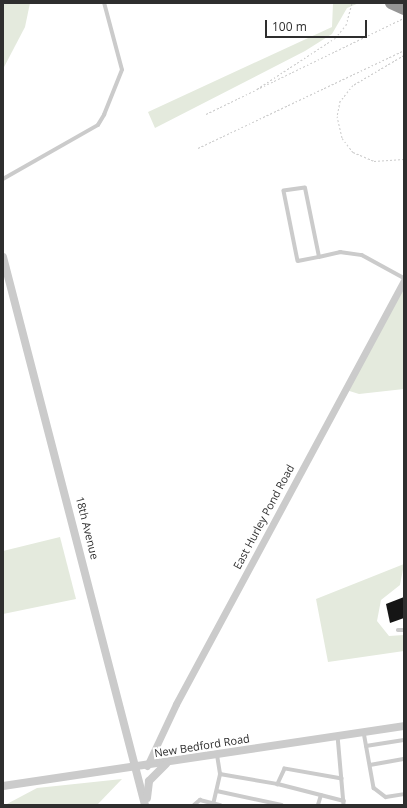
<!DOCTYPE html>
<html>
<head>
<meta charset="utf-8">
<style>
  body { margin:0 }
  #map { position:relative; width:407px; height:808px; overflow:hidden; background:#fff; font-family:"Open Sans",sans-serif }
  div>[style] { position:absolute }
  .green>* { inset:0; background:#e4eadd }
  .building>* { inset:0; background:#151515 }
  .path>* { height:1px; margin-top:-0.5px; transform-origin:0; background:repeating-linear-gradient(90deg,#cbcbcb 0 2px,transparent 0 4px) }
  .service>* { height:3.5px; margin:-1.75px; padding:0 1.75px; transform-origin:1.75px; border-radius:1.75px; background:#cbcbcb }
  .minor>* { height:7px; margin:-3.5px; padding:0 3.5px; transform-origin:3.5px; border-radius:3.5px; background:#cbcbcb }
  .tertiary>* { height:8px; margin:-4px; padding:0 4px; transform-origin:4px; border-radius:4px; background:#cbcbcb }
  .motorway>* { height:12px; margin:-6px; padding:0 6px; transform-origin:6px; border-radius:6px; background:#959595 }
  span { translate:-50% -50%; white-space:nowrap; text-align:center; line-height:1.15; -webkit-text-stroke:4px #fff; paint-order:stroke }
  .street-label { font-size:11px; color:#2e2e2e }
  .frame { position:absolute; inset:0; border:4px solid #2e2e2e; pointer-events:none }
  .scale { position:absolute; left:265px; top:20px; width:102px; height:18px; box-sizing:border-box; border:2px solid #2e2e2e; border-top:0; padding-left:5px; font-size:12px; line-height:14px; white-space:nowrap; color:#2e2e2e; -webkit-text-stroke:3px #fff; paint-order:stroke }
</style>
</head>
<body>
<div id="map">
  <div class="green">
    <div style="clip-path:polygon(3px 3px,30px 3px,25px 27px,3px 69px)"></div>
    <div style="clip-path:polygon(333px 3px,359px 3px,347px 8px,332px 34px,305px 51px,155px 128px,148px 112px,332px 27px)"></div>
    <div style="clip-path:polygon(404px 276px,404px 389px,359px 394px,343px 389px)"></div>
    <div style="clip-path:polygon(60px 537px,76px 599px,3px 614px,3px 551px)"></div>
    <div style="clip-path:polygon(404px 564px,400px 585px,381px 600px,377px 621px,389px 636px,404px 635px,404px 651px,328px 662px,316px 599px)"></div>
    <div style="clip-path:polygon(122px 779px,97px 805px,5px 805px,37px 788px)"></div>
  </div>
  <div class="building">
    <div style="clip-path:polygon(404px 597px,404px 618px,390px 623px,386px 604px)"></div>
  </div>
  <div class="path">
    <div style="left:404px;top:55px;width:59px;rotate:149.5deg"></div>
    <div style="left:353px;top:85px;width:21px;rotate:129deg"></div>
    <div style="left:340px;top:101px;width:15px;rotate:101deg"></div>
    <div style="left:337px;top:116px;width:23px;rotate:77deg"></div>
    <div style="left:342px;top:138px;width:18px;rotate:52deg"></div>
    <div style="left:353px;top:152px;width:23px;rotate:23deg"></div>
    <div style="left:374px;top:161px;width:30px;rotate:-4deg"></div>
    <div style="left:257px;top:89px;width:93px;rotate:-33.2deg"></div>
    <div style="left:335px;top:38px;width:17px;rotate:-50deg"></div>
    <div style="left:346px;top:25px;width:23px;rotate:-75deg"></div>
    <div style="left:206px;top:114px;width:218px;rotate:-25.9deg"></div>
    <div style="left:198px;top:148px;width:228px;rotate:-25.4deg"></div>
  </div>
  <div class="service">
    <div style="left:3px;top:179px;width:109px;rotate:-29.6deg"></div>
    <div style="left:98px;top:125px;width:12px;rotate:-59deg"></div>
    <div style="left:104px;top:115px;width:48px;rotate:-68.2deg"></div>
    <div style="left:122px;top:70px;width:69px;rotate:-105deg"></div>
    <div style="left:319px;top:257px;width:70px;rotate:-101.5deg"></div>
    <div style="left:305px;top:188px;width:21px;rotate:172deg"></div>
    <div style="left:284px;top:191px;width:71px;rotate:78.7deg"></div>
    <div style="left:298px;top:261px;width:21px;rotate:-11deg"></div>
    <div style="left:319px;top:257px;width:22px;rotate:-13deg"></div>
    <div style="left:340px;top:252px;width:22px;rotate:8deg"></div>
    <div style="left:362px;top:255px;width:48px;rotate:28.7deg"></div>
    <div style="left:398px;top:630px;width:6px"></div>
    <div style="left:364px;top:732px;width:57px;rotate:79.9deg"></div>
    <div style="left:374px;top:788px;width:15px;rotate:37deg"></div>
    <div style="left:386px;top:797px;width:18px;rotate:-9deg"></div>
    <div style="left:338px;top:736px;width:69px;rotate:85deg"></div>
    <div style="left:366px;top:746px;width:38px;rotate:-9deg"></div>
    <div style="left:370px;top:765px;width:35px;rotate:-10deg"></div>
    <div style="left:220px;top:774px;width:59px;rotate:9.8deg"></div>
    <div style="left:342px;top:779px;width:58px;rotate:-170deg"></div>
    <div style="left:285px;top:769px;width:17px;rotate:115deg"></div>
    <div style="left:278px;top:784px;width:68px;rotate:14.4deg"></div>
    <div style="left:217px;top:791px;width:66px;rotate:12.2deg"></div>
    <div style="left:194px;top:805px;width:8px;rotate:-40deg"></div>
    <div style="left:200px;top:800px;width:21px;rotate:14deg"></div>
    <div style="left:213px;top:805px;width:32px;rotate:-77deg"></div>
    <div style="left:220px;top:774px;width:18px;rotate:-99deg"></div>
    <div style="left:318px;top:805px;width:10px;rotate:-73deg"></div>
  </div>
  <div class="minor">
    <div style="left:147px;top:766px;width:68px;rotate:-64.9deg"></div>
    <div style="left:176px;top:704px;width:481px;rotate:-61.7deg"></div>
  </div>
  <div class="tertiary">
    <div style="left:3px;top:257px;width:566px;rotate:75.47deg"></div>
    <div style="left:3px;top:786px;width:405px;rotate:-8.5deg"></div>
    <div style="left:147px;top:798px;width:17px;rotate:-83deg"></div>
    <div style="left:149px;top:781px;width:24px;rotate:-45deg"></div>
  </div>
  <div class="motorway">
    <div style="left:391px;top:3px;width:14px;rotate:25deg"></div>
  </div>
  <div class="street-label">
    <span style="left:264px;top:517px;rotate:-62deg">East Hurley Pond Road</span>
    <span style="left:87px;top:528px;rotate:76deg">18th Avenue</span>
    <span style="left:202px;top:746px;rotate:-9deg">New Bedford Road</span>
  </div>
  <div class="frame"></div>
  <div class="scale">100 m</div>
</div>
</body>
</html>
